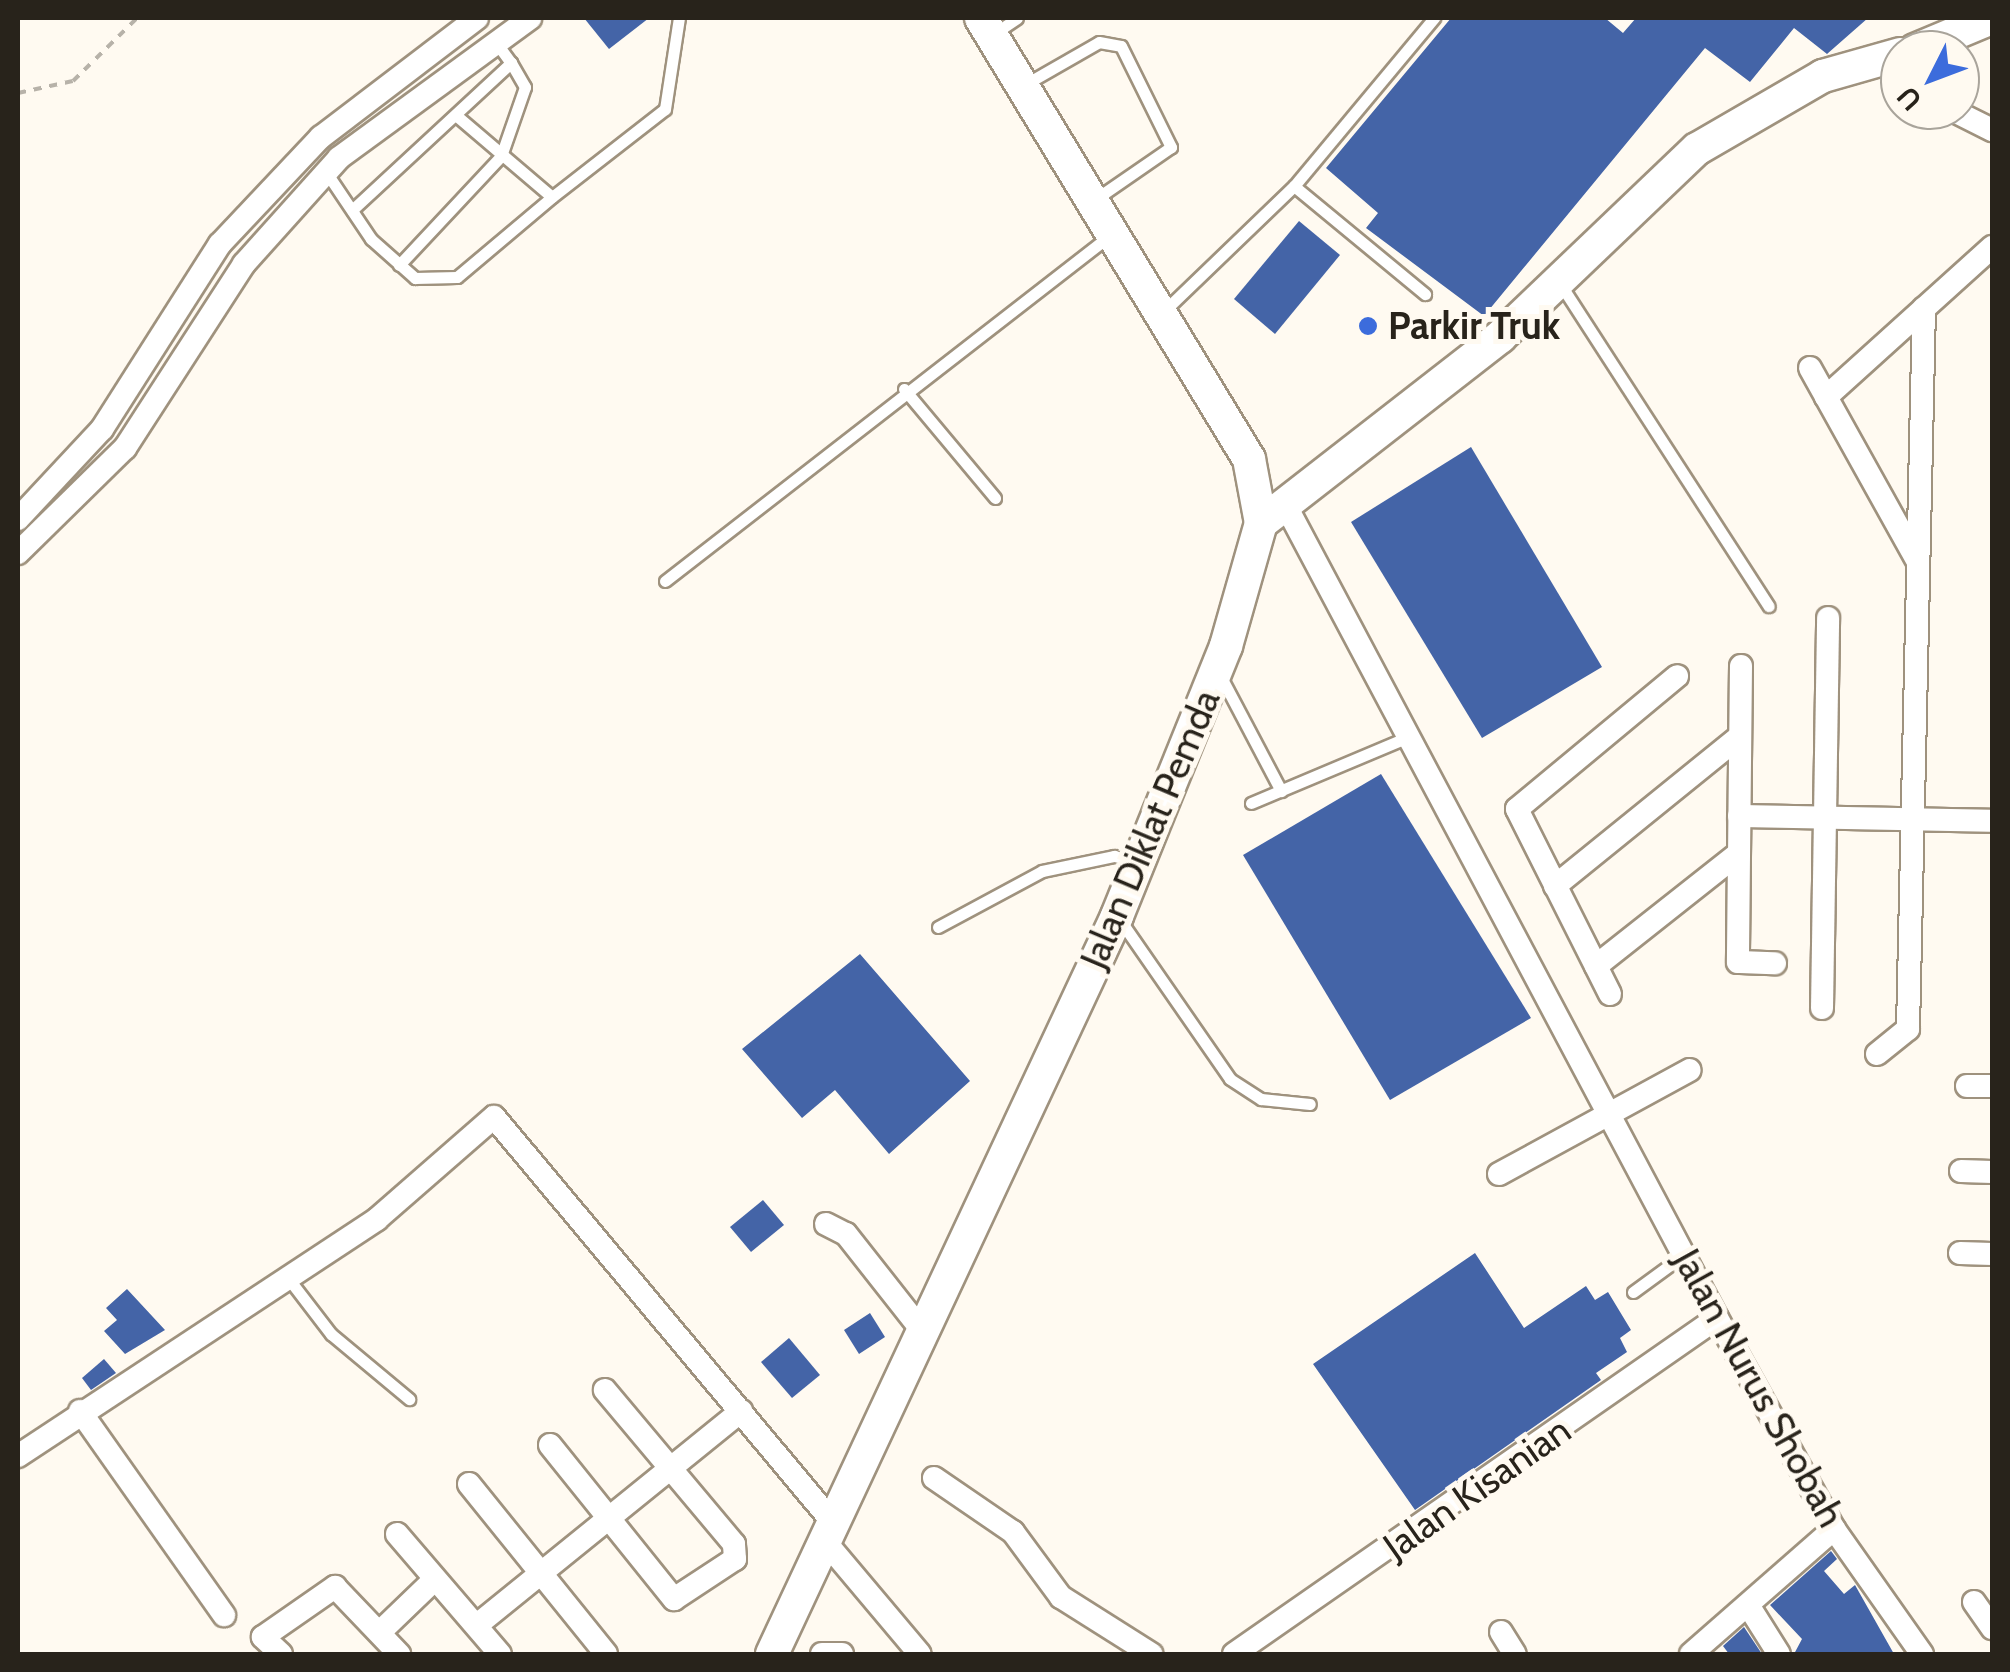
<!DOCTYPE html>
<html>
<head>
<meta charset="utf-8">
<style>
  body { margin:0 }
  #map { position:relative; width:2010px; height:1672px; overflow:hidden; background:#fffaf1; font-family:Cabin,sans-serif }
  div>[style] { position:absolute }
  .building>* { inset:0; background:#4464a7 }
  .path>* { height:4px; margin-top:-2px; transform-origin:0; background:repeating-linear-gradient(90deg,#b7b2a9 0 8px,transparent 0 16px) }
  .roads { filter:drop-shadow(2px 0 #9f927e) drop-shadow(-2px 0 #9f927e) drop-shadow(0 2px #9f927e) drop-shadow(0 -2px #9f927e) }
  .lane>* { height:11px; margin:-5.5px; padding:0 5.5px; transform-origin:5.5px; border-radius:5.5px; background:#fff }
  .street>* { height:22px; margin:-11px; padding:0 11px; transform-origin:11px; border-radius:11px; background:#fff }
  .secondary>* { height:32px; margin:-16px; padding:0 16px; transform-origin:16px; border-radius:16px; background:#fff }
  .dots>* { width:28px; height:28px; translate:-50% -50%; box-sizing:border-box; border:5px solid #fffaf1; border-radius:50% }
  span { translate:-50% -50%; white-space:nowrap; text-align:center; line-height:1.15; -webkit-text-stroke:10px #fffaf1; paint-order:stroke }
  .poi-label { font-size:38px; color:#28231b; font-weight:700 }
  .left { translate:0 -50%; text-align:left }
  .street-label { font-size:38px; color:#28231b }
  .frame { position:absolute; inset:0; border:20px solid #28231b; pointer-events:none }
  .north { position:absolute; left:1880px; top:30px; width:100px; height:100px; box-sizing:border-box; background:#fffaf1; border:2px solid #a9a49b; border-radius:50%; rotate:228deg; font-size:28px; font-weight:700; line-height:40px; text-align:center; color:#28231b }
  .north::after { content:''; display:block; margin:auto; width:35px; height:45px; background:#3c6cdc; clip-path:polygon(50% 0,100% 100%,50% 72%,0 100%) }
</style>
</head>
<body>
<div id="map">
  <div class="building">
    <div style="clip-path:polygon(584px 18px,649px 18px,609px 49px)"></div>
    <div style="clip-path:polygon(1451px 18px,1605px 18px,1623px 33px,1636px 18px,1868px 18px,1827px 54px,1794px 28px,1750px 82px,1705px 48px,1484px 316px,1366px 228px,1378px 213px,1326px 168px)"></div>
    <div style="clip-path:polygon(1299px 221px,1340px 255px,1275px 334px,1234px 299px)"></div>
    <div style="clip-path:polygon(1471px 447px,1602px 667px,1482px 738px,1351px 522px)"></div>
    <div style="clip-path:polygon(1381px 774px,1531px 1018px,1390px 1100px,1243px 855px)"></div>
    <div style="clip-path:polygon(860px 954px,970px 1081px,889px 1154px,835px 1090px,802px 1118px,742px 1049px)"></div>
    <div style="clip-path:polygon(763px 1200px,784px 1225px,751px 1252px,730px 1227px)"></div>
    <div style="clip-path:polygon(1475px 1253px,1524px 1328px,1586px 1286px,1595px 1300px,1608px 1292px,1631px 1330px,1620px 1338px,1627px 1352px,1596px 1373px,1601px 1380px,1415px 1510px,1313px 1364px)"></div>
    <div style="clip-path:polygon(127px 1289px,165px 1330px,125px 1354px,104px 1331px,117px 1320px,106px 1308px)"></div>
    <div style="clip-path:polygon(870px 1313px,885px 1337px,859px 1354px,844px 1330px)"></div>
    <div style="clip-path:polygon(789px 1338px,820px 1375px,792px 1398px,761px 1362px)"></div>
    <div style="clip-path:polygon(104px 1359px,116px 1373px,91px 1390px,82px 1378px)"></div>
    <div style="clip-path:polygon(1831px 1551px,1837px 1559px,1824px 1571px,1844px 1594px,1855px 1585px,1894px 1654px,1794px 1654px,1802px 1639px,1770px 1605px)"></div>
    <div style="clip-path:polygon(1744px 1627px,1762px 1654px,1729px 1654px,1723px 1646px)"></div>
  </div>
  <div class="path">
    <div style="left:18px;top:93px;width:56px;rotate:-12.3deg"></div>
    <div style="left:73px;top:81px;width:90px;rotate:-44.5deg"></div>
  </div>
  <div class="roads">
    <div class="lane">
      <div style="left:992px;top:35px;width:30px;rotate:-34deg"></div>
      <div style="left:1024px;top:85px;width:86px;rotate:-29.8deg"></div>
      <div style="left:1099px;top:42px;width:22px;rotate:10deg"></div>
      <div style="left:1121px;top:46px;width:113px;rotate:63.7deg"></div>
      <div style="left:1171px;top:147px;width:90px;rotate:145.4deg"></div>
      <div style="left:458px;top:117px;width:123px;rotate:40.4deg"></div>
      <div style="left:552px;top:197px;width:143px;rotate:-37.9deg"></div>
      <div style="left:665px;top:109px;width:92px;rotate:-81.3deg"></div>
      <div style="left:326px;top:172px;width:81px;rotate:56.1deg"></div>
      <div style="left:371px;top:239px;width:59px;rotate:41.6deg"></div>
      <div style="left:415px;top:278px;width:42px;rotate:-1.4deg"></div>
      <div style="left:457px;top:277px;width:124px;rotate:-40.1deg"></div>
      <div style="left:1294px;top:186px;width:170px;rotate:39.5deg"></div>
      <div style="left:352px;top:210px;width:217px;rotate:-42.8deg"></div>
      <div style="left:511px;top:63px;width:27px;rotate:-126deg"></div>
      <div style="left:399px;top:265px;width:149px;rotate:-46.9deg"></div>
      <div style="left:501px;top:156px;width:73px;rotate:-70.8deg"></div>
      <div style="left:525px;top:87px;width:28px;rotate:-120deg"></div>
      <div style="left:1559px;top:282px;width:386px;rotate:57.1deg"></div>
      <div style="left:1163px;top:312px;width:182px;rotate:-43.9deg"></div>
      <div style="left:1294px;top:186px;width:219px;rotate:-50.2deg"></div>
      <div style="left:904px;top:389px;width:142px;rotate:50.1deg"></div>
      <div style="left:665px;top:581px;width:561px;rotate:-37.83deg"></div>
      <div style="left:1221px;top:677px;width:129px;rotate:62.2deg"></div>
      <div style="left:1251px;top:803px;width:170px;rotate:-22.8deg"></div>
      <div style="left:1120px;top:920px;width:193px;rotate:55.3deg"></div>
      <div style="left:1230px;top:1079px;width:37px;rotate:33deg"></div>
      <div style="left:1261px;top:1099px;width:49px;rotate:5.8deg"></div>
      <div style="left:938px;top:927px;width:118px;rotate:-28.3deg"></div>
      <div style="left:1042px;top:871px;width:74px;rotate:-11.8deg"></div>
      <div style="left:1114px;top:856px;width:23px;rotate:13deg"></div>
      <div style="left:288px;top:1278px;width:71px;rotate:52.5deg"></div>
      <div style="left:331px;top:1334px;width:102px;rotate:39.8deg"></div>
      <div style="left:1633px;top:1292px;width:64px;rotate:-36.2deg"></div>
    </div>
    <div class="street">
      <div style="left:1952px;top:110px;width:45px;rotate:26.6deg"></div>
      <div style="left:1810px;top:368px;width:220px;rotate:60.9deg"></div>
      <div style="left:1826px;top:397px;width:224px;rotate:-42.1deg"></div>
      <div style="left:1287px;top:508px;width:917px;rotate:62.04deg"></div>
      <div style="left:1717px;top:1318px;width:241px;rotate:61deg"></div>
      <div style="left:1834px;top:1529px;width:153px;rotate:54.9deg"></div>
      <div style="left:18px;top:519px;width:123px;rotate:-47deg"></div>
      <div style="left:102px;top:429px;width:219px;rotate:-57.5deg"></div>
      <div style="left:220px;top:244px;width:147px;rotate:-46.7deg"></div>
      <div style="left:321px;top:137px;width:196px;rotate:-37.3deg"></div>
      <div style="left:18px;top:553px;width:150px;rotate:-44.5deg"></div>
      <div style="left:125px;top:448px;width:219px;rotate:-57.1deg"></div>
      <div style="left:244px;top:264px;width:142px;rotate:-48.1deg"></div>
      <div style="left:339px;top:158px;width:237px;rotate:-36.2deg"></div>
      <div style="left:1741px;top:666px;width:296px;rotate:90.6deg"></div>
      <div style="left:1738px;top:962px;width:37px;rotate:2deg"></div>
      <div style="left:1739px;top:816px;width:253px;rotate:1.1deg"></div>
      <div style="left:1555px;top:886px;width:238px;rotate:-39deg"></div>
      <div style="left:1596px;top:966px;width:182px;rotate:-38.3deg"></div>
      <div style="left:1610px;top:994px;width:207px;rotate:-116.7deg"></div>
      <div style="left:1517px;top:809px;width:208px;rotate:-39.7deg"></div>
      <div style="left:1822px;top:1008px;width:390px;rotate:-89.1deg"></div>
      <div style="left:1877px;top:1054px;width:40px;rotate:-39deg"></div>
      <div style="left:1908px;top:1029px;width:721px;rotate:-88.73deg"></div>
      <div style="left:1967px;top:1086px;width:25px"></div>
      <div style="left:1961px;top:1171px;width:31px;rotate:2deg"></div>
      <div style="left:1499px;top:1174px;width:217px;rotate:-28.6deg"></div>
      <div style="left:826px;top:1224px;width:22px;rotate:27deg"></div>
      <div style="left:846px;top:1234px;width:120px;rotate:51.8deg"></div>
      <div style="left:1960px;top:1253px;width:32px;rotate:2deg"></div>
      <div style="left:80px;top:1411px;width:250px;rotate:54.8deg"></div>
      <div style="left:550px;top:1445px;width:198px;rotate:51.2deg"></div>
      <div style="left:674px;top:1599px;width:73px;rotate:-33.3deg"></div>
      <div style="left:735px;top:1559px;width:15px;rotate:-94deg"></div>
      <div style="left:734px;top:1544px;width:201px;rotate:-130deg"></div>
      <div style="left:18px;top:1456px;width:430px;rotate:-33.4deg"></div>
      <div style="left:377px;top:1219px;width:155px;rotate:-41.1deg"></div>
      <div style="left:494px;top:1117px;width:525px;rotate:50.1deg"></div>
      <div style="left:934px;top:1478px;width:96px;rotate:34.4deg"></div>
      <div style="left:1013px;top:1532px;width:81px;rotate:53.6deg"></div>
      <div style="left:1061px;top:1597px;width:107px;rotate:32.3deg"></div>
      <div style="left:469px;top:1484px;width:218px;rotate:51.1deg"></div>
      <div style="left:397px;top:1534px;width:158px;rotate:49.4deg"></div>
      <div style="left:823px;top:1539px;width:150px;rotate:49.9deg"></div>
      <div style="left:1974px;top:1602px;width:32px;rotate:55deg"></div>
      <div style="left:1748px;top:1605px;width:58px;rotate:57.7deg"></div>
      <div style="left:477px;top:1625px;width:340px;rotate:-39deg"></div>
      <div style="left:380px;top:1632px;width:75px;rotate:-43.9deg"></div>
      <div style="left:1501px;top:1632px;width:26px;rotate:58deg"></div>
      <div style="left:281px;top:1654px;width:25px;rotate:-137deg"></div>
      <div style="left:263px;top:1637px;width:88px;rotate:-34.8deg"></div>
      <div style="left:335px;top:1587px;width:93px;rotate:46.3deg"></div>
      <div style="left:822px;top:1654px;width:20px"></div>
      <div style="left:1234px;top:1654px;width:588px;rotate:-34.82deg"></div>
      <div style="left:1691px;top:1654px;width:190px;rotate:-41.2deg"></div>
    </div>
    <div class="secondary">
      <div style="left:1915px;top:50px;width:83px;rotate:-22.6deg"></div>
      <div style="left:1261px;top:523px;width:303px;rotate:-37.9deg"></div>
      <div style="left:1500px;top:337px;width:272px;rotate:-43.7deg"></div>
      <div style="left:1697px;top:149px;width:146px;rotate:-30.1deg"></div>
      <div style="left:1823px;top:76px;width:80px;rotate:-15.9deg"></div>
      <div style="left:772px;top:1654px;width:815px;rotate:-64.94deg"></div>
      <div style="left:1117px;top:916px;width:291px;rotate:-68deg"></div>
      <div style="left:1226px;top:646px;width:128px;rotate:-74.1deg"></div>
      <div style="left:1261px;top:523px;width:65px;rotate:-100.6deg"></div>
      <div style="left:1249px;top:459px;width:516px;rotate:-121.29deg"></div>
    </div>
  </div>
  <div class="dots">
    <div style="left:1368px;top:326px;background:#3c6cdc"></div>
  </div>
  <div class="poi-label">
    <span class="left" style="left:1388px;top:326px">Parkir Truk</span>
  </div>
  <div class="street-label">
    <span style="left:1150px;top:829px;rotate:-67deg">Jalan Diklat Pemda</span>
    <span style="left:1759px;top:1388px;rotate:61deg">Jalan Nurus Shobah</span>
    <span style="left:1477px;top:1488px;rotate:-35deg">Jalan Kisanian</span>
  </div>
  <div class="frame"></div>
  <div class="north">U</div>
</div>
</body>
</html>
